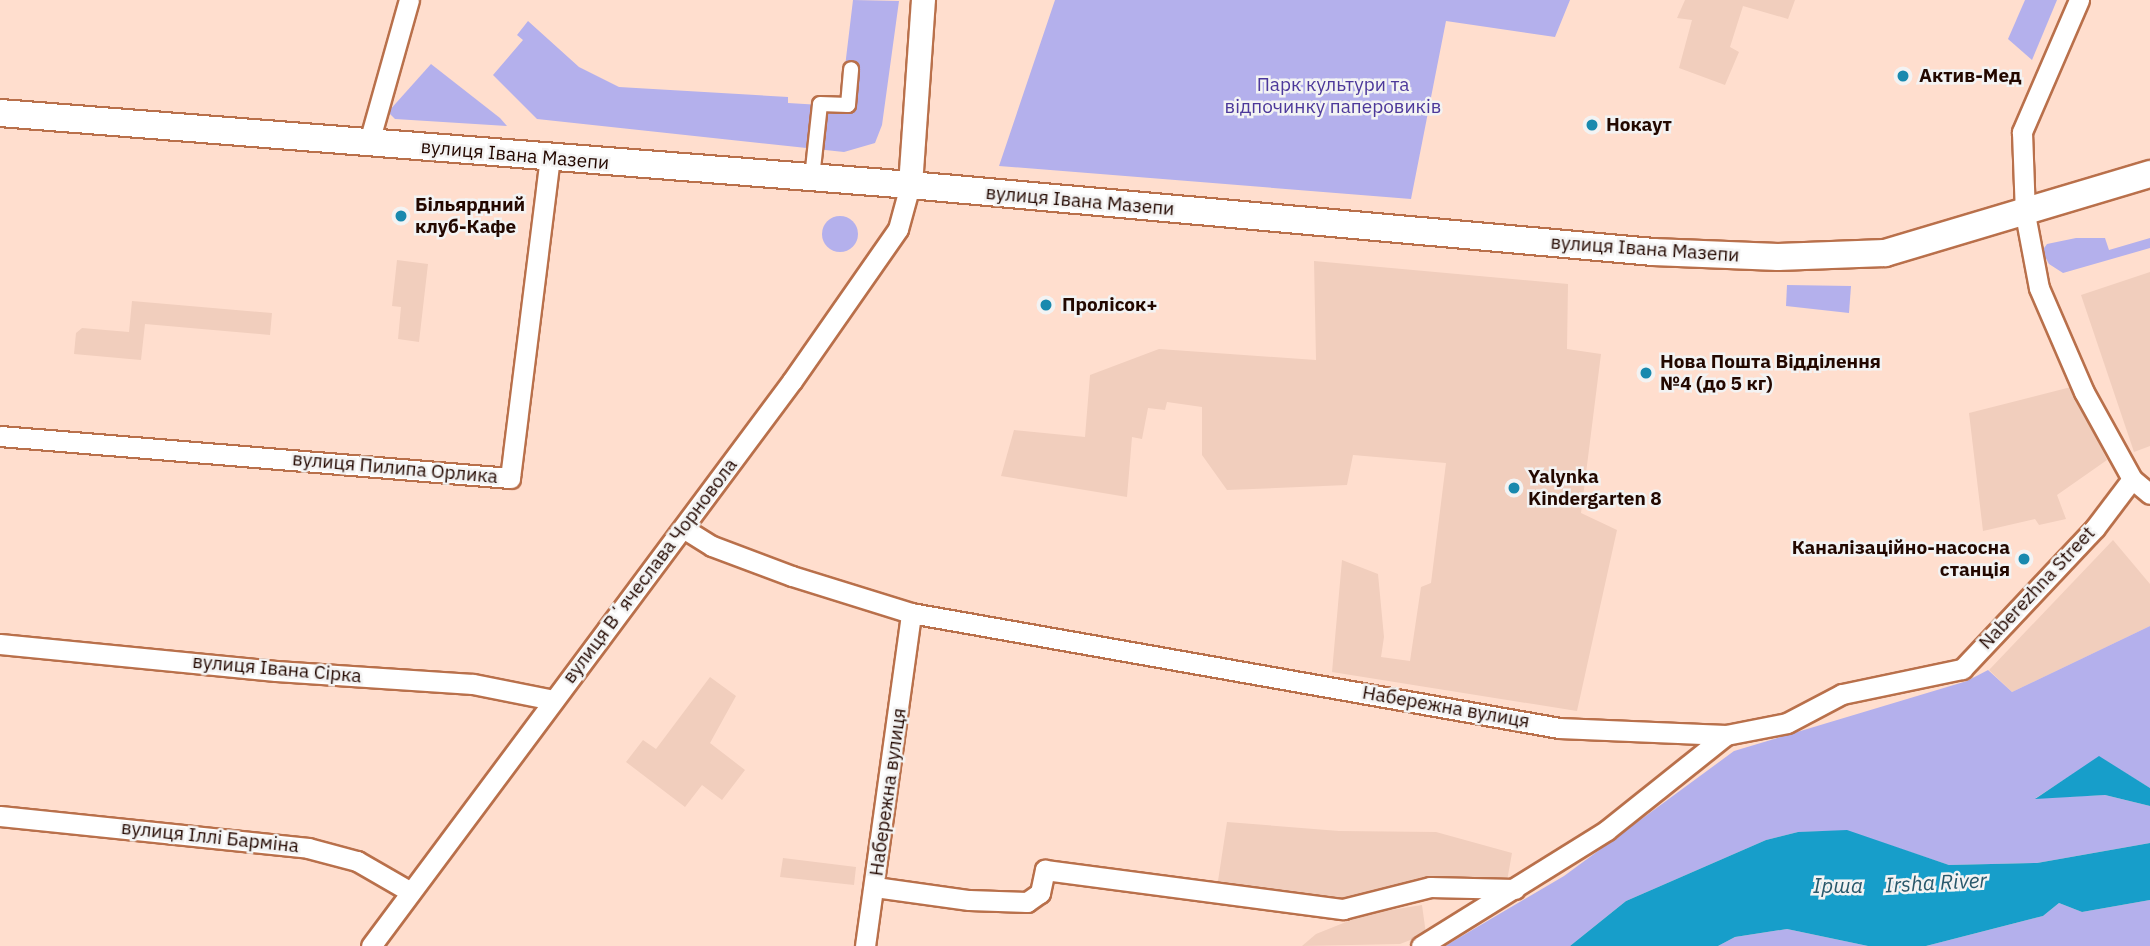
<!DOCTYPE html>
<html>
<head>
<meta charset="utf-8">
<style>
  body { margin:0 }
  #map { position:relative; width:2150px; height:946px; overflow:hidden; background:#ffdece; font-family:"IBM Plex Sans",sans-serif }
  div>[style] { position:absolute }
  .built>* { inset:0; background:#f1cebd }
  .green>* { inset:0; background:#b4b0ec }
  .round { border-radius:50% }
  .water>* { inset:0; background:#179eca }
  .roads { filter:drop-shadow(2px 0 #b9704b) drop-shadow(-2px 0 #b9704b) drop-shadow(0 2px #b9704b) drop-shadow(0 -2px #b9704b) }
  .pedestrian>* { height:14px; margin:-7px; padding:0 7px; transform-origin:7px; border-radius:7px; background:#fff }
  .minor>* { height:19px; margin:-9.5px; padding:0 9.5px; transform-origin:9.5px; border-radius:9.5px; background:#fff }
  .tertiary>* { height:23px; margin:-11.5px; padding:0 11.5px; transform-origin:11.5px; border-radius:11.5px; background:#fff }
  .secondary>* { height:26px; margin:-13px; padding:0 13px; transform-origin:13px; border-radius:13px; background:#fff }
  .dots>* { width:19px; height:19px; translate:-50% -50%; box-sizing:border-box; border:4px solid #f3f3f3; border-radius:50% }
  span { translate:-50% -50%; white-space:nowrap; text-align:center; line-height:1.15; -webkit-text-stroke:5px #f3f3f3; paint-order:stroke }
  .poi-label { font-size:19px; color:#230800; font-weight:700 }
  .left { translate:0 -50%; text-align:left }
  .right { translate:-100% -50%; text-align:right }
  .park-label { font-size:19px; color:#4c389a }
  .street-label { font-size:19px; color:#230800 }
  .water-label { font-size:21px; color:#28586b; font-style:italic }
</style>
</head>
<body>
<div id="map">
  <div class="built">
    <div style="clip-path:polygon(1685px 0,1795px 0,1788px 19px,1743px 6px,1730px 47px,1739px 52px,1725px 85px,1679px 68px,1692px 20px,1677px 18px)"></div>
    <div style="clip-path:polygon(397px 260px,428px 264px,419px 342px,398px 339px,401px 307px,392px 306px)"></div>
    <div style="clip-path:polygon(1314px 261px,1568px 284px,1567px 349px,1601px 354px,1581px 513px,1617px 530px,1577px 711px,1332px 672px,1342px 560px,1378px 574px,1384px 637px,1381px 657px,1410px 661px,1421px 587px,1431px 583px,1446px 463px,1353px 455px,1347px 485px,1227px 490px,1202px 455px,1202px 407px,1167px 402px,1165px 410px,1148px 408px,1142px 439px,1132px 437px,1127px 497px,1001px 476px,1014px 430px,1085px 437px,1090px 375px,1159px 349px,1316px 360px)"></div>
    <div style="clip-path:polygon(2150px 272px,2150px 446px,2134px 452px,2081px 295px)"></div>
    <div style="clip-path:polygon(132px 301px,272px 313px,270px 335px,145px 324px,141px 360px,74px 354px,76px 333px,82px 328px,129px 332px)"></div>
    <div style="clip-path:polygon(2071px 387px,2107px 460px,2057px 495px,2066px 519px,2039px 525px,2035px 519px,1983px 531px,1969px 413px)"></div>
    <div style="clip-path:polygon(2113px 540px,2150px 584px,2150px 626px,2012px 692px,1989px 670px)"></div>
    <div style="clip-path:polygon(710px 677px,736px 696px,710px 743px,745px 770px,722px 800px,702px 785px,685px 807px,626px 762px,643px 740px,656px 749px)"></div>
    <div style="clip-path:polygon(1227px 822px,1339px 831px,1436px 832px,1512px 853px,1507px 881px,1452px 876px,1344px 900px,1218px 881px)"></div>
    <div style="clip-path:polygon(783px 858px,856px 867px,854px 885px,780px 877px)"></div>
    <div style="clip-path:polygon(1422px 905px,1426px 934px,1400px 944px,1302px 946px,1316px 934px,1366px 914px)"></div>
  </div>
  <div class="green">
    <div style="clip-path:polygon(853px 0,899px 1px,882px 125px,875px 143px,844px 152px,537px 119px,493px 75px,523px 40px,517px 35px,528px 21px,579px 67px,619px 87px,788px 97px,788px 103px,854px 107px,841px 100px)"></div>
    <div style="clip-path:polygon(1055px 0,1570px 0,1555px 37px,1446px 21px,1411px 199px,999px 166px)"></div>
    <div style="clip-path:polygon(2025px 0,2057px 0,2032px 60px,2008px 39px)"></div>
    <div style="clip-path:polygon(431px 64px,500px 118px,507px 126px,395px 119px,388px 112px)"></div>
    <div class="round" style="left:822px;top:216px;width:36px;height:36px"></div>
    <div style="clip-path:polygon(2076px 238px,2105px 238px,2109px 250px,2150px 238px,2150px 248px,2063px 273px,2049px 264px,2042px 251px,2047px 244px)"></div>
    <div style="clip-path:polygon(1787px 285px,1851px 286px,1849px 313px,1786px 306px)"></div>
    <div style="clip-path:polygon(2150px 626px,2150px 788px,2099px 757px,2036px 798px,2105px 795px,2150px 806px,2150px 843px,2037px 863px,1949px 865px,1847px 831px,1798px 832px,1766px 840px,1626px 901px,1570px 946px,1445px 946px,1564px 876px,1734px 751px,1967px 681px,1988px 670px,2012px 692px)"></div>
    <div style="clip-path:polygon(2150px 900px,2150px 946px,1926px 946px,2043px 916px,2059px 903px,2082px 912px)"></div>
    <div style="clip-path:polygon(1787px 929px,1868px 946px,1718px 946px,1735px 937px)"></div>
  </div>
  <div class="water">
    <div style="clip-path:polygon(2099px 756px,2150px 788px,2150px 806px,2105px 795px,2035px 799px)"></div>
    <div style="clip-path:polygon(1847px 830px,1949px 865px,2037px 863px,2150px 843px,2150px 900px,2082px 912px,2059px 903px,2043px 916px,1926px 946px,1868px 946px,1787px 929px,1735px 937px,1718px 946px,1570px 946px,1626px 901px,1766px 840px,1798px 832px)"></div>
  </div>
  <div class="roads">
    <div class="pedestrian">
      <div style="left:812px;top:178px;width:74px;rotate:-83.8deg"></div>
      <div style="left:820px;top:104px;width:28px;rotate:2deg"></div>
      <div style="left:848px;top:105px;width:36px;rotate:-85deg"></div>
    </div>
    <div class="minor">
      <div style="left:2079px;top:0;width:144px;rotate:113.4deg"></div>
      <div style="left:2022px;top:132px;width:82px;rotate:87.9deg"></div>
      <div style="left:2025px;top:214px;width:75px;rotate:79.3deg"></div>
      <div style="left:2039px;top:288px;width:113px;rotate:66.6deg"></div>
      <div style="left:2084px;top:392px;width:99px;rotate:61.1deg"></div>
      <div style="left:2132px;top:479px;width:23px;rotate:40deg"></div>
      <div style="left:369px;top:142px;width:148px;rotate:-74.3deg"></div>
      <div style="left:0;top:436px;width:512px;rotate:4.71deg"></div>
      <div style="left:510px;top:478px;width:322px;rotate:-82.9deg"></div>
      <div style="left:683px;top:528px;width:34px;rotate:32deg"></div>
      <div style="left:712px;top:546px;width:85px;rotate:20.6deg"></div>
      <div style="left:792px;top:576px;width:125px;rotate:17.3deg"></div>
      <div style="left:911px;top:613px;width:658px;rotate:10.06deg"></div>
      <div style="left:1559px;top:728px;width:167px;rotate:2.4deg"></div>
      <div style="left:1726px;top:735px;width:62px;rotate:-11.1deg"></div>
      <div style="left:1787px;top:723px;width:62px;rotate:-27.8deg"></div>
      <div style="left:1842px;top:694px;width:123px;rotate:-11.8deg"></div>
      <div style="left:1962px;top:669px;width:194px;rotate:-46.7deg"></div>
      <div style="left:2095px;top:528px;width:61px;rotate:-52.9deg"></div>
      <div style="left:0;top:644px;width:277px;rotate:5.6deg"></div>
      <div style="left:276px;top:671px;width:197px;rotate:3.8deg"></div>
      <div style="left:473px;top:684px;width:82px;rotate:11.3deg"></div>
      <div style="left:0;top:816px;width:310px;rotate:5.9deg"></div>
      <div style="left:308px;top:848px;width:51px;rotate:14.9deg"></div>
      <div style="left:357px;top:861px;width:62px;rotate:29.9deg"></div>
      <div style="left:875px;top:887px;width:95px;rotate:7.9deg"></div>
      <div style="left:969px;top:900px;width:58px;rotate:2deg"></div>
      <div style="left:1027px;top:902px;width:16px;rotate:-35deg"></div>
      <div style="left:1040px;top:893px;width:24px;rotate:-78deg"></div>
      <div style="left:1045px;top:870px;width:301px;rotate:7.5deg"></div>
      <div style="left:1343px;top:909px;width:90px;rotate:-14.2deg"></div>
      <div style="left:1430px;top:887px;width:85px;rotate:1.3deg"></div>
      <div style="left:371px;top:946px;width:705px;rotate:-53.31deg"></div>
      <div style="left:792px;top:381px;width:185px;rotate:-55.1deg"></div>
      <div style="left:898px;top:229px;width:46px;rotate:-74.7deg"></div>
      <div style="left:865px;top:946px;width:336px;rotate:-82.1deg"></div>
      <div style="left:1421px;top:946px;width:219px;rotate:-31.9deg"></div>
      <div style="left:1607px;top:830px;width:152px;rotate:-38.6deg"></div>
    </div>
    <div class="tertiary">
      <div style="left:910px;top:185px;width:185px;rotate:-86deg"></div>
    </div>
    <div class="secondary">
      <div style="left:0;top:113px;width:913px;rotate:4.52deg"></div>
      <div style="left:910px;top:185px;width:746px;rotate:5.15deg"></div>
      <div style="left:1653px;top:252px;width:125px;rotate:2.3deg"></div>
      <div style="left:1778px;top:257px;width:107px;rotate:-2.1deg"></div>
      <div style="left:1885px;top:253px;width:277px;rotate:-16.6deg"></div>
    </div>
  </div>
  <div class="dots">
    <div style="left:1903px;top:76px;background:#1889ae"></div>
    <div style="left:1592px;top:125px;background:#1889ae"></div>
    <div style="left:401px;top:216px;background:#1889ae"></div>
    <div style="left:1046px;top:305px;background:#1889ae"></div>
    <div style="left:1646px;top:373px;background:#1889ae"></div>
    <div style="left:1514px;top:488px;background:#1889ae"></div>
    <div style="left:2024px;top:559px;background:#1889ae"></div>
  </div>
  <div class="poi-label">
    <span class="left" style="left:1919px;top:76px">Актив-Мед</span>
    <span class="left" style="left:1606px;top:125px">Нокаут</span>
    <span class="left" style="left:415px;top:216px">Більярдний<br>клуб-Кафе</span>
    <span class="left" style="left:1062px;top:305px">Пролісок+</span>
    <span class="left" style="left:1660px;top:373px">Нова Пошта Відділення<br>№4 (до 5 кг)</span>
    <span class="left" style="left:1528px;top:488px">Yalynka<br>Kindergarten 8</span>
    <span class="right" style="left:2010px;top:559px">Каналізаційно-насосна<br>станція</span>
  </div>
  <div class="park-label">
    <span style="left:1333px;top:96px">Парк культури та<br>відпочинку паперовиків</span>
  </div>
  <div class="street-label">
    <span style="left:515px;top:155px;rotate:5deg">вулиця Івана Мазепи</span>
    <span style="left:1080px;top:201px;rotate:5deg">вулиця Івана Мазепи</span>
    <span style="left:1645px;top:249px;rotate:4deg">вулиця Івана Мазепи</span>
    <span style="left:395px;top:468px;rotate:5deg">вулиця Пилипа Орлика</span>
    <span style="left:650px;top:571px;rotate:-53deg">вулиця Вʼячеслава Чорновола</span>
    <span style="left:2037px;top:588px;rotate:-47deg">Naberezhna Street</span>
    <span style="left:277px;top:669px;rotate:5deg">вулиця Івана Сірка</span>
    <span style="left:1446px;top:707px;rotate:10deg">Набережна вулиця</span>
    <span style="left:888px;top:792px;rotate:-82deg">Набережна вулиця</span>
    <span style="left:210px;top:837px;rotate:6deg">вулиця Іллі Барміна</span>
  </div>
  <div class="water-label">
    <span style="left:1936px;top:882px;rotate:-3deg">Irsha River</span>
    <span style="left:1838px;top:885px">Ірша</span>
  </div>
</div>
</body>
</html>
